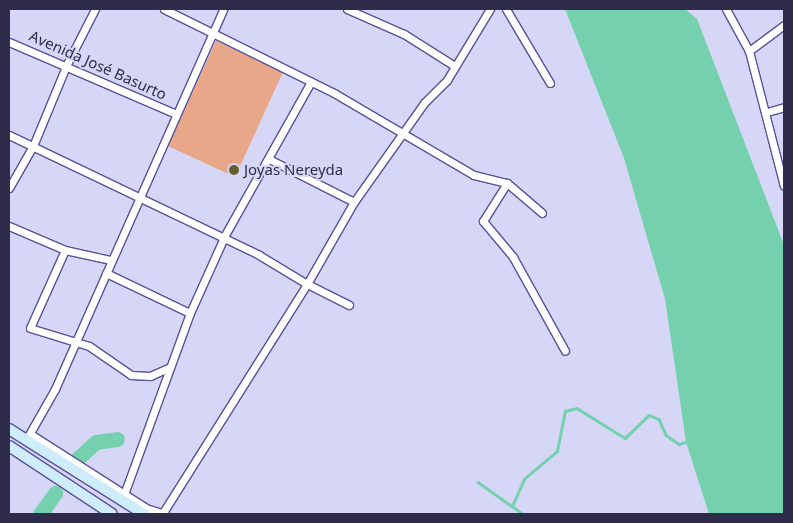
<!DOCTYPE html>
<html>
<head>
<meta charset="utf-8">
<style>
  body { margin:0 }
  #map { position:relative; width:793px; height:523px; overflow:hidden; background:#d6d6f6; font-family:"Noto Sans",sans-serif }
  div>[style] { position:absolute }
  .green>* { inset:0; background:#e8a788 }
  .water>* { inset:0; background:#75d1ad }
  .stream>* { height:2.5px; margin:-1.25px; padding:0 1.25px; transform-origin:1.25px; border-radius:1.25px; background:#75d1ad }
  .river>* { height:15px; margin:-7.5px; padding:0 7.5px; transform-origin:7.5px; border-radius:7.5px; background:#75d1ad }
  .roads { filter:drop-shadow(1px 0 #585196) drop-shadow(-1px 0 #585196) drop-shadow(0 1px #585196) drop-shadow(0 -1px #585196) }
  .minor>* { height:7px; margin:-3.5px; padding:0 3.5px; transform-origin:3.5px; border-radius:3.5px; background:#fff }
  .primary>* { height:10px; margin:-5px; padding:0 5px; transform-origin:5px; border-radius:5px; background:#ceecf9 }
  .dots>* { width:14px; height:14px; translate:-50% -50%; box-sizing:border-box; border:2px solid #d6d6f6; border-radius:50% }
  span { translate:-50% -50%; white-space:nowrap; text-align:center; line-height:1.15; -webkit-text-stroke:4px #d6d6f6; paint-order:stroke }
  .street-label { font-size:15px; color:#2f2c4b }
  .poi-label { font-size:15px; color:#2f2c4b }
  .left { translate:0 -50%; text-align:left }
  .frame { position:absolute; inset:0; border:10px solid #2f2c4b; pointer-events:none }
</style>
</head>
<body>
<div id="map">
  <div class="green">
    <div style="clip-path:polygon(216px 41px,283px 72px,235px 177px,168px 146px)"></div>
  </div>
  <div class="water">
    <div style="clip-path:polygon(565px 9px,685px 9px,697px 19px,784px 245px,784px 514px,709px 514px,686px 442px,665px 299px,624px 158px)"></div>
  </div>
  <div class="stream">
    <div style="left:478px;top:482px;width:55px;rotate:35.4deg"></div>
    <div style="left:513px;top:504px;width:27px;rotate:-66deg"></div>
    <div style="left:524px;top:479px;width:43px;rotate:-40.3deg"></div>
    <div style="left:557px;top:451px;width:41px;rotate:-78.7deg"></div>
    <div style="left:565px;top:411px;width:12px;rotate:-14deg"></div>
    <div style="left:577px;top:408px;width:57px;rotate:32deg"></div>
    <div style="left:625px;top:438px;width:33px;rotate:-44deg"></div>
    <div style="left:649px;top:415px;width:11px;rotate:22deg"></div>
    <div style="left:659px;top:419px;width:17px;rotate:66deg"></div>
    <div style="left:666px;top:435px;width:16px;rotate:35deg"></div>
    <div style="left:679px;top:444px;width:7px;rotate:-16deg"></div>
  </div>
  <div class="river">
    <div style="left:77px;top:459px;width:25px;rotate:-42deg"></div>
    <div style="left:96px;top:442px;width:21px;rotate:-8deg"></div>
    <div style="left:40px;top:514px;width:26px;rotate:-54deg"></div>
  </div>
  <div class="roads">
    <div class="minor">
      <div style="left:164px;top:9px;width:190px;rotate:26.3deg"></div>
      <div style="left:334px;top:93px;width:162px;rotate:30.4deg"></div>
      <div style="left:474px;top:175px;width:34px;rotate:14deg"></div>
      <div style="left:507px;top:183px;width:46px;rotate:40.6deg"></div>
      <div style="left:347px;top:9px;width:62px;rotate:23.7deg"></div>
      <div style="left:404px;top:34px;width:58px;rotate:32.3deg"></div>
      <div style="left:506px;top:9px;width:86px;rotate:59.3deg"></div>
      <div style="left:726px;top:9px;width:48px;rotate:61.3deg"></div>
      <div style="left:784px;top:25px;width:44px;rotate:143.4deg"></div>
      <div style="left:749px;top:51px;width:139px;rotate:75.5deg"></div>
      <div style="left:9px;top:42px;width:182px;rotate:23.3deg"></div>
      <div style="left:767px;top:112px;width:18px;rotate:-16deg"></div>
      <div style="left:9px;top:135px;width:277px;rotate:25.6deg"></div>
      <div style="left:259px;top:255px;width:56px;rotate:31.1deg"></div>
      <div style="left:307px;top:284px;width:272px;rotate:122.2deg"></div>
      <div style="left:269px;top:159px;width:95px;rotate:26.8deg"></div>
      <div style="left:507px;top:183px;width:45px;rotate:122.3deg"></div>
      <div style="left:483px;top:221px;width:47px;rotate:50.2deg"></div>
      <div style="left:513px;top:257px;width:107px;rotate:61deg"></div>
      <div style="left:9px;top:188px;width:48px;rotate:-60.3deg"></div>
      <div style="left:33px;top:146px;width:89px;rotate:-67.5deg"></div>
      <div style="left:67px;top:64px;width:62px;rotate:-63deg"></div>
      <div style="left:9px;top:226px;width:61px;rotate:23.2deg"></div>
      <div style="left:65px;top:250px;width:46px;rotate:12.5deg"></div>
      <div style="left:65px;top:250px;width:85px;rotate:114.2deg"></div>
      <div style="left:30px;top:328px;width:62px;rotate:17deg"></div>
      <div style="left:89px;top:346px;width:51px;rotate:34.6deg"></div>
      <div style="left:131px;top:375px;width:19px;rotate:3deg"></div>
      <div style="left:150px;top:376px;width:20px;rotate:-24deg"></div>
      <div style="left:106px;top:273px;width:93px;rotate:25.5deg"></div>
      <div style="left:190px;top:313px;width:193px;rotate:110deg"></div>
      <div style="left:349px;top:305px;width:47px;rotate:-153.4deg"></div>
      <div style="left:307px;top:284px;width:95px;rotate:-60.2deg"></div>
      <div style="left:354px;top:202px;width:121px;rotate:-54.7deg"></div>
      <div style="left:424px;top:103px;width:33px;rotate:-45deg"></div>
      <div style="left:447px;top:80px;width:83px;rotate:-58.8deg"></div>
      <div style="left:190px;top:313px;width:85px;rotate:-65.8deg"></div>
      <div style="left:225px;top:235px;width:176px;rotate:-60.7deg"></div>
      <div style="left:32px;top:435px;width:135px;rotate:32.6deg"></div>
      <div style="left:146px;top:508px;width:20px;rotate:18deg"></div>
      <div style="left:26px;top:440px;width:59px;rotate:-60.4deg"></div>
      <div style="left:55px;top:389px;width:415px;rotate:-66.1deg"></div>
    </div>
    <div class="primary">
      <div style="left:9px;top:429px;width:160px;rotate:32.2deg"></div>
      <div style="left:9px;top:446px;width:123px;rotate:33.4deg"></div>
    </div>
  </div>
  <div class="dots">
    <div style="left:234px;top:170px;background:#62602d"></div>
  </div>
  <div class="street-label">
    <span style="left:98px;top:65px;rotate:24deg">Avenida José Basurto</span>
  </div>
  <div class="poi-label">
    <span class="left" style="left:244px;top:170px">Joyas Nereyda</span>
  </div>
  <div class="frame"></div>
</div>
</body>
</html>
